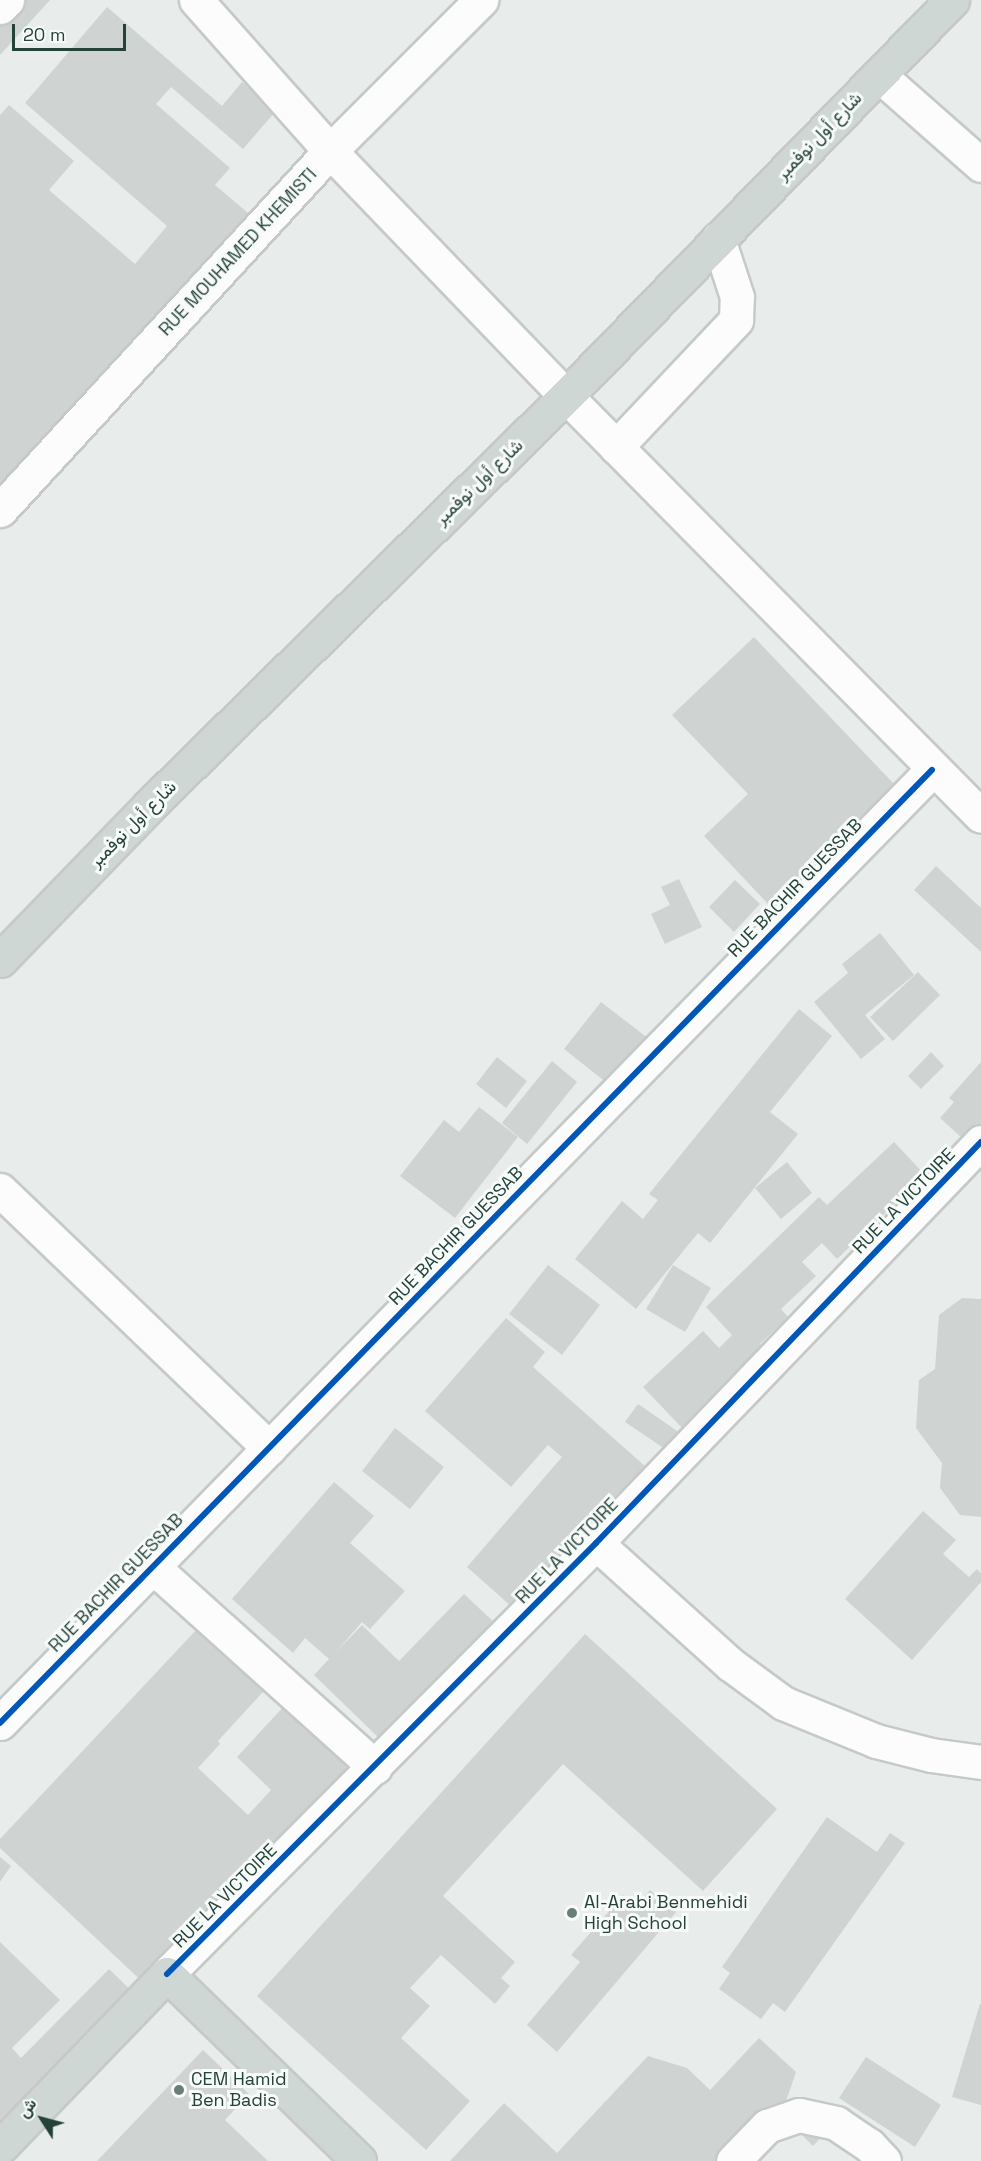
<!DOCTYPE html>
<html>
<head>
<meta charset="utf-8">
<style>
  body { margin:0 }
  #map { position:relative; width:981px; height:2161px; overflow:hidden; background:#e8edeb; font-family:"Space Grotesk",Vazirmatn,sans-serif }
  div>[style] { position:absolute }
  .building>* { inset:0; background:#cfd4d2 }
  .roads { filter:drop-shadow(2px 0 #c5cac8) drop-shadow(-2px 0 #c5cac8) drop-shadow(0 2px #c5cac8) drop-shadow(0 -2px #c5cac8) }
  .minor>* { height:33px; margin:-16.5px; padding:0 16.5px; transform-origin:16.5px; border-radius:16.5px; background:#fcfcfc }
  .major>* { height:33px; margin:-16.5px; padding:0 16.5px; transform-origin:16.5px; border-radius:16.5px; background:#cfd7d5 }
  .cycleway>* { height:6px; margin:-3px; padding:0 3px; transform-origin:3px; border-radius:3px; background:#0057b8 }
  .dots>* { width:16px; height:16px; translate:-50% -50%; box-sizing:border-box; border:3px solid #f7fbf9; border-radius:50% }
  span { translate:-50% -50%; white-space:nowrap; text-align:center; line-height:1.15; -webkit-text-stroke:6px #f7fbf9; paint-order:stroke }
  .street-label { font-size:18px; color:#24423a }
  .poi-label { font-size:18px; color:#24423a }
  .left { translate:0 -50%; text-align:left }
  .north { position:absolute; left:12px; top:2089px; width:60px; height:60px; -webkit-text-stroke:4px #f7fbf9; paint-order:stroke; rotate:306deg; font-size:16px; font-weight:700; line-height:24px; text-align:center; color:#24423a }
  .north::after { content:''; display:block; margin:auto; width:21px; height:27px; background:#24423a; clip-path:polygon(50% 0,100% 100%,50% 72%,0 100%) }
  .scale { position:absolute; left:12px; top:24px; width:114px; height:27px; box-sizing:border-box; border:3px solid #24423a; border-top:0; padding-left:8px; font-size:18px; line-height:21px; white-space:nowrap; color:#24423a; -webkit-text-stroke:4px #f7fbf9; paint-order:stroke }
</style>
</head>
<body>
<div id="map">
  <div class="building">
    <div style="clip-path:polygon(0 0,50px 0,0 55px)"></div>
    <div style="clip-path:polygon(107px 7px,222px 106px,242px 82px,276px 111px,243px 149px,171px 87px,156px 104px,230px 168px,215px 185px,267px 229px,0 515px,0 115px,9px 105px,74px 161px,49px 190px,135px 264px,167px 226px,25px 103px)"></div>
    <div style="clip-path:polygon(754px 637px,894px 784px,769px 905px,704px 836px,748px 794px,672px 715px)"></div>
    <div style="clip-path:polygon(936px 866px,981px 908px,981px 952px,914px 890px)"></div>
    <div style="clip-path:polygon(679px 879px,702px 927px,665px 944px,651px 914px,670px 905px,661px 887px)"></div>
    <div style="clip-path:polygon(735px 880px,760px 904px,734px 932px,709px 907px)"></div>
    <div style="clip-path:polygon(880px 933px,914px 975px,865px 1015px,885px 1039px,861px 1059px,814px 1002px,848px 973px,842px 964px)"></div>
    <div style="clip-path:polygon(918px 972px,940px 995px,893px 1041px,870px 1017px)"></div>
    <div style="clip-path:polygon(601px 1002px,649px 1039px,612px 1087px,564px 1049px)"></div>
    <div style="clip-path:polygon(799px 1009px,832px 1036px,770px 1112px,798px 1134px,710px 1243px,698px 1233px,636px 1309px,575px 1259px,622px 1201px,643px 1219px,658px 1200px,649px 1194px)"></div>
    <div style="clip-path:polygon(931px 1052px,944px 1066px,921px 1089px,908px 1076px)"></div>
    <div style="clip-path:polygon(497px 1057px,527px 1081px,506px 1108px,476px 1084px)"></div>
    <div style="clip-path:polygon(552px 1061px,577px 1082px,527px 1144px,502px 1123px)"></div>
    <div style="clip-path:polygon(981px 1062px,981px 1144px,975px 1150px,940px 1118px,954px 1102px,949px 1098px)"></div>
    <div style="clip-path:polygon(479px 1107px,518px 1137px,455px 1218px,400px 1176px,444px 1120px,459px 1132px)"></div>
    <div style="clip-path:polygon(894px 1142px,925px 1175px,837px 1259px,822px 1243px,802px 1262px,816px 1276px,781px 1309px,788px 1317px,760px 1344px,767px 1352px,684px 1430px,643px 1387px,703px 1331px,719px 1348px,732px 1335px,706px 1307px,819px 1197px,827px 1205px)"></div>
    <div style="clip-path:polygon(787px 1162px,812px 1193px,781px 1219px,755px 1188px)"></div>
    <div style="clip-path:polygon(548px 1265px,600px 1305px,562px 1355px,509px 1314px)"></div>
    <div style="clip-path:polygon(673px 1265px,711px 1288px,685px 1332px,646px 1309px)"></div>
    <div style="clip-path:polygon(962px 1298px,981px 1299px,981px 1517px,960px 1515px,940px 1488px,942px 1463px,916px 1428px,919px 1380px,935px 1369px,939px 1315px)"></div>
    <div style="clip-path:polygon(506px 1318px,545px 1352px,533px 1367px,645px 1466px,605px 1511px,601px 1508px,513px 1608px,467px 1567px,562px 1457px,548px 1445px,511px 1487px,425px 1411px)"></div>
    <div style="clip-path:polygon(638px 1404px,680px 1433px,668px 1451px,625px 1422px)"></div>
    <div style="clip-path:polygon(395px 1428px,444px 1467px,410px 1509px,362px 1471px)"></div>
    <div style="clip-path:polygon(334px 1482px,374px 1516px,350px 1543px,405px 1591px,370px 1629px,362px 1622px,335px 1653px,362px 1625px,399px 1661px,464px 1594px,496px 1624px,382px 1741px,314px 1675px,329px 1659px,305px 1638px,293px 1653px,232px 1599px)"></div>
    <div style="clip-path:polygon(923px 1511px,956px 1540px,943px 1554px,969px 1577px,977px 1569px,981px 1573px,981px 1582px,912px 1660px,845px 1599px)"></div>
    <div style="clip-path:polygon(198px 1628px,263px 1692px,218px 1741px,220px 1744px,198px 1768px,248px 1815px,271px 1790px,237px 1757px,286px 1704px,351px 1766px,149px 1988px,0 1848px,0 1839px)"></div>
    <div style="clip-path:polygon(585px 1634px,777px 1809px,703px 1891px,563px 1764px,443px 1896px,515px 1962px,501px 1978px,510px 1986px,495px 2004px,441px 1955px,410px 1988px,430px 2006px,401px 2038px,470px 2101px,426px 2150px,257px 1996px)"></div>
    <div style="clip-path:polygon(827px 1817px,877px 1852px,890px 1833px,905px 1843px,785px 2012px,773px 2003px,761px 2019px,719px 1989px,730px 1973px,722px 1967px)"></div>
    <div style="clip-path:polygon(0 1857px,11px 1866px,0 1882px)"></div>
    <div style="clip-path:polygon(650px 1890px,676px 1912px,557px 2052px,527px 2025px,580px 1962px,571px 1955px,623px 1895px,636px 1906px)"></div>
    <div style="clip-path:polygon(0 1942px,60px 2000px,12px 2048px,21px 2058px,109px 1969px,140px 1999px,0 2142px)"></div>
    <div style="clip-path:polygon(980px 2004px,981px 2004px,981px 2105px,952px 2097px)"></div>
    <div style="clip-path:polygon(759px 2038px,796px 2072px,781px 2116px,827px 2131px,813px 2146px,800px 2133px,758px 2120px,720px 2161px,450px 2161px,504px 2103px,557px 2153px,648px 2056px,687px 2068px,710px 2090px)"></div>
    <div style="clip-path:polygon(203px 2050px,249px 2094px,225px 2120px,268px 2161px,97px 2161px)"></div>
    <div style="clip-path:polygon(866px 2057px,941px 2105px,915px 2147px,839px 2098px)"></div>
  </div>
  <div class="roads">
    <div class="minor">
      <div style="left:196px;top:0;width:202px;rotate:48.4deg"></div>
      <div style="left:330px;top:151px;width:340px;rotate:46.1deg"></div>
      <div style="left:566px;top:396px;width:590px;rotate:45.34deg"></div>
      <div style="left:0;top:7px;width:10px;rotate:-45deg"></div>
      <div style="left:879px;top:75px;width:136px;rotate:41.4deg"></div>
      <div style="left:616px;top:447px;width:175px;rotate:-46.6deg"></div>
      <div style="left:736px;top:320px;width:23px;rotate:-88deg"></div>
      <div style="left:737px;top:297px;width:61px;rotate:-108.1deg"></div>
      <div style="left:0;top:510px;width:488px;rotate:-47.4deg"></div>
      <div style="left:330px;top:151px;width:214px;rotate:-45deg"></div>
      <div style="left:0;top:1190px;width:373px;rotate:43.8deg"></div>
      <div style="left:596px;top:1543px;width:181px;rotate:42.1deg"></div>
      <div style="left:730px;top:1664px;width:66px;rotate:36.3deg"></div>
      <div style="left:783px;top:1703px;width:100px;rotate:22.2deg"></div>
      <div style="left:876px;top:1741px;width:57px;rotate:14.3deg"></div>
      <div style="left:931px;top:1755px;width:50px;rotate:8deg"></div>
      <div style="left:153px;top:1567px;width:299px;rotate:42deg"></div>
      <div style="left:0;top:1723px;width:1333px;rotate:-45.64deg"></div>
      <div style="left:167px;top:1974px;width:608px;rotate:-45.13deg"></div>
      <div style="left:596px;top:1543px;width:556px;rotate:-46.17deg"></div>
      <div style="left:733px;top:2161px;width:49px;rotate:-45.8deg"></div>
      <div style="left:767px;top:2126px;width:34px;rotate:-19deg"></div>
      <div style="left:799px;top:2115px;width:38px;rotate:12deg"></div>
      <div style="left:836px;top:2123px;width:40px;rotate:34deg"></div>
      <div style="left:869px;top:2145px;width:22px;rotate:47deg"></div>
    </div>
    <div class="major">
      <div style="left:0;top:960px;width:214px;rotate:-45.9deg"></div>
      <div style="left:149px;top:806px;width:585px;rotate:-44.52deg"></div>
      <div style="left:566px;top:396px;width:553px;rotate:-45.73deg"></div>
      <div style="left:0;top:2147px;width:240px;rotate:-46deg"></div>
      <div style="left:167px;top:1974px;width:268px;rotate:44.2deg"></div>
    </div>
  </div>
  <div class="cycleway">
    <div style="left:0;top:1723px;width:1333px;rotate:-45.64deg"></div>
    <div style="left:167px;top:1974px;width:608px;rotate:-45.13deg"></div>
    <div style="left:596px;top:1543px;width:556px;rotate:-46.17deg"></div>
  </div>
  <div class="dots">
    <div style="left:572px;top:1913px;background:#697e78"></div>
    <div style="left:179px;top:2090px;background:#697e78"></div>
  </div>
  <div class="street-label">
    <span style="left:819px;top:136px;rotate:-46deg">شارع أول نوفمبر</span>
    <span style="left:238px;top:252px;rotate:-47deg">RUE MOUHAMED KHEMISTI</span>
    <span style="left:479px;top:482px;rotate:-44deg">شارع أول نوفمبر</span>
    <span style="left:133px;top:824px;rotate:-45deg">شارع أول نوفمبر</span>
    <span style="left:795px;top:888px;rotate:-46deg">RUE BACHIR GUESSAB</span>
    <span style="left:904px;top:1201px;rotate:-46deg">RUE LA VICTOIRE</span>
    <span style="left:456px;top:1236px;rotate:-46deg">RUE BACHIR GUESSAB</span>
    <span style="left:567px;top:1551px;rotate:-46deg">RUE LA VICTOIRE</span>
    <span style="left:116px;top:1583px;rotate:-46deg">RUE BACHIR GUESSAB</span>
    <span style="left:225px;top:1896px;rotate:-45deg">RUE LA VICTOIRE</span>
  </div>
  <div class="poi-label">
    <span class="left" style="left:584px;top:1913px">Al-Arabi Benmehidi<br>High School</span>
    <span class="left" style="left:191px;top:2090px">CEM Hamid<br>Ben Badis</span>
  </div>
  <div class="north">ش</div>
  <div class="scale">20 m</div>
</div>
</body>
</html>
